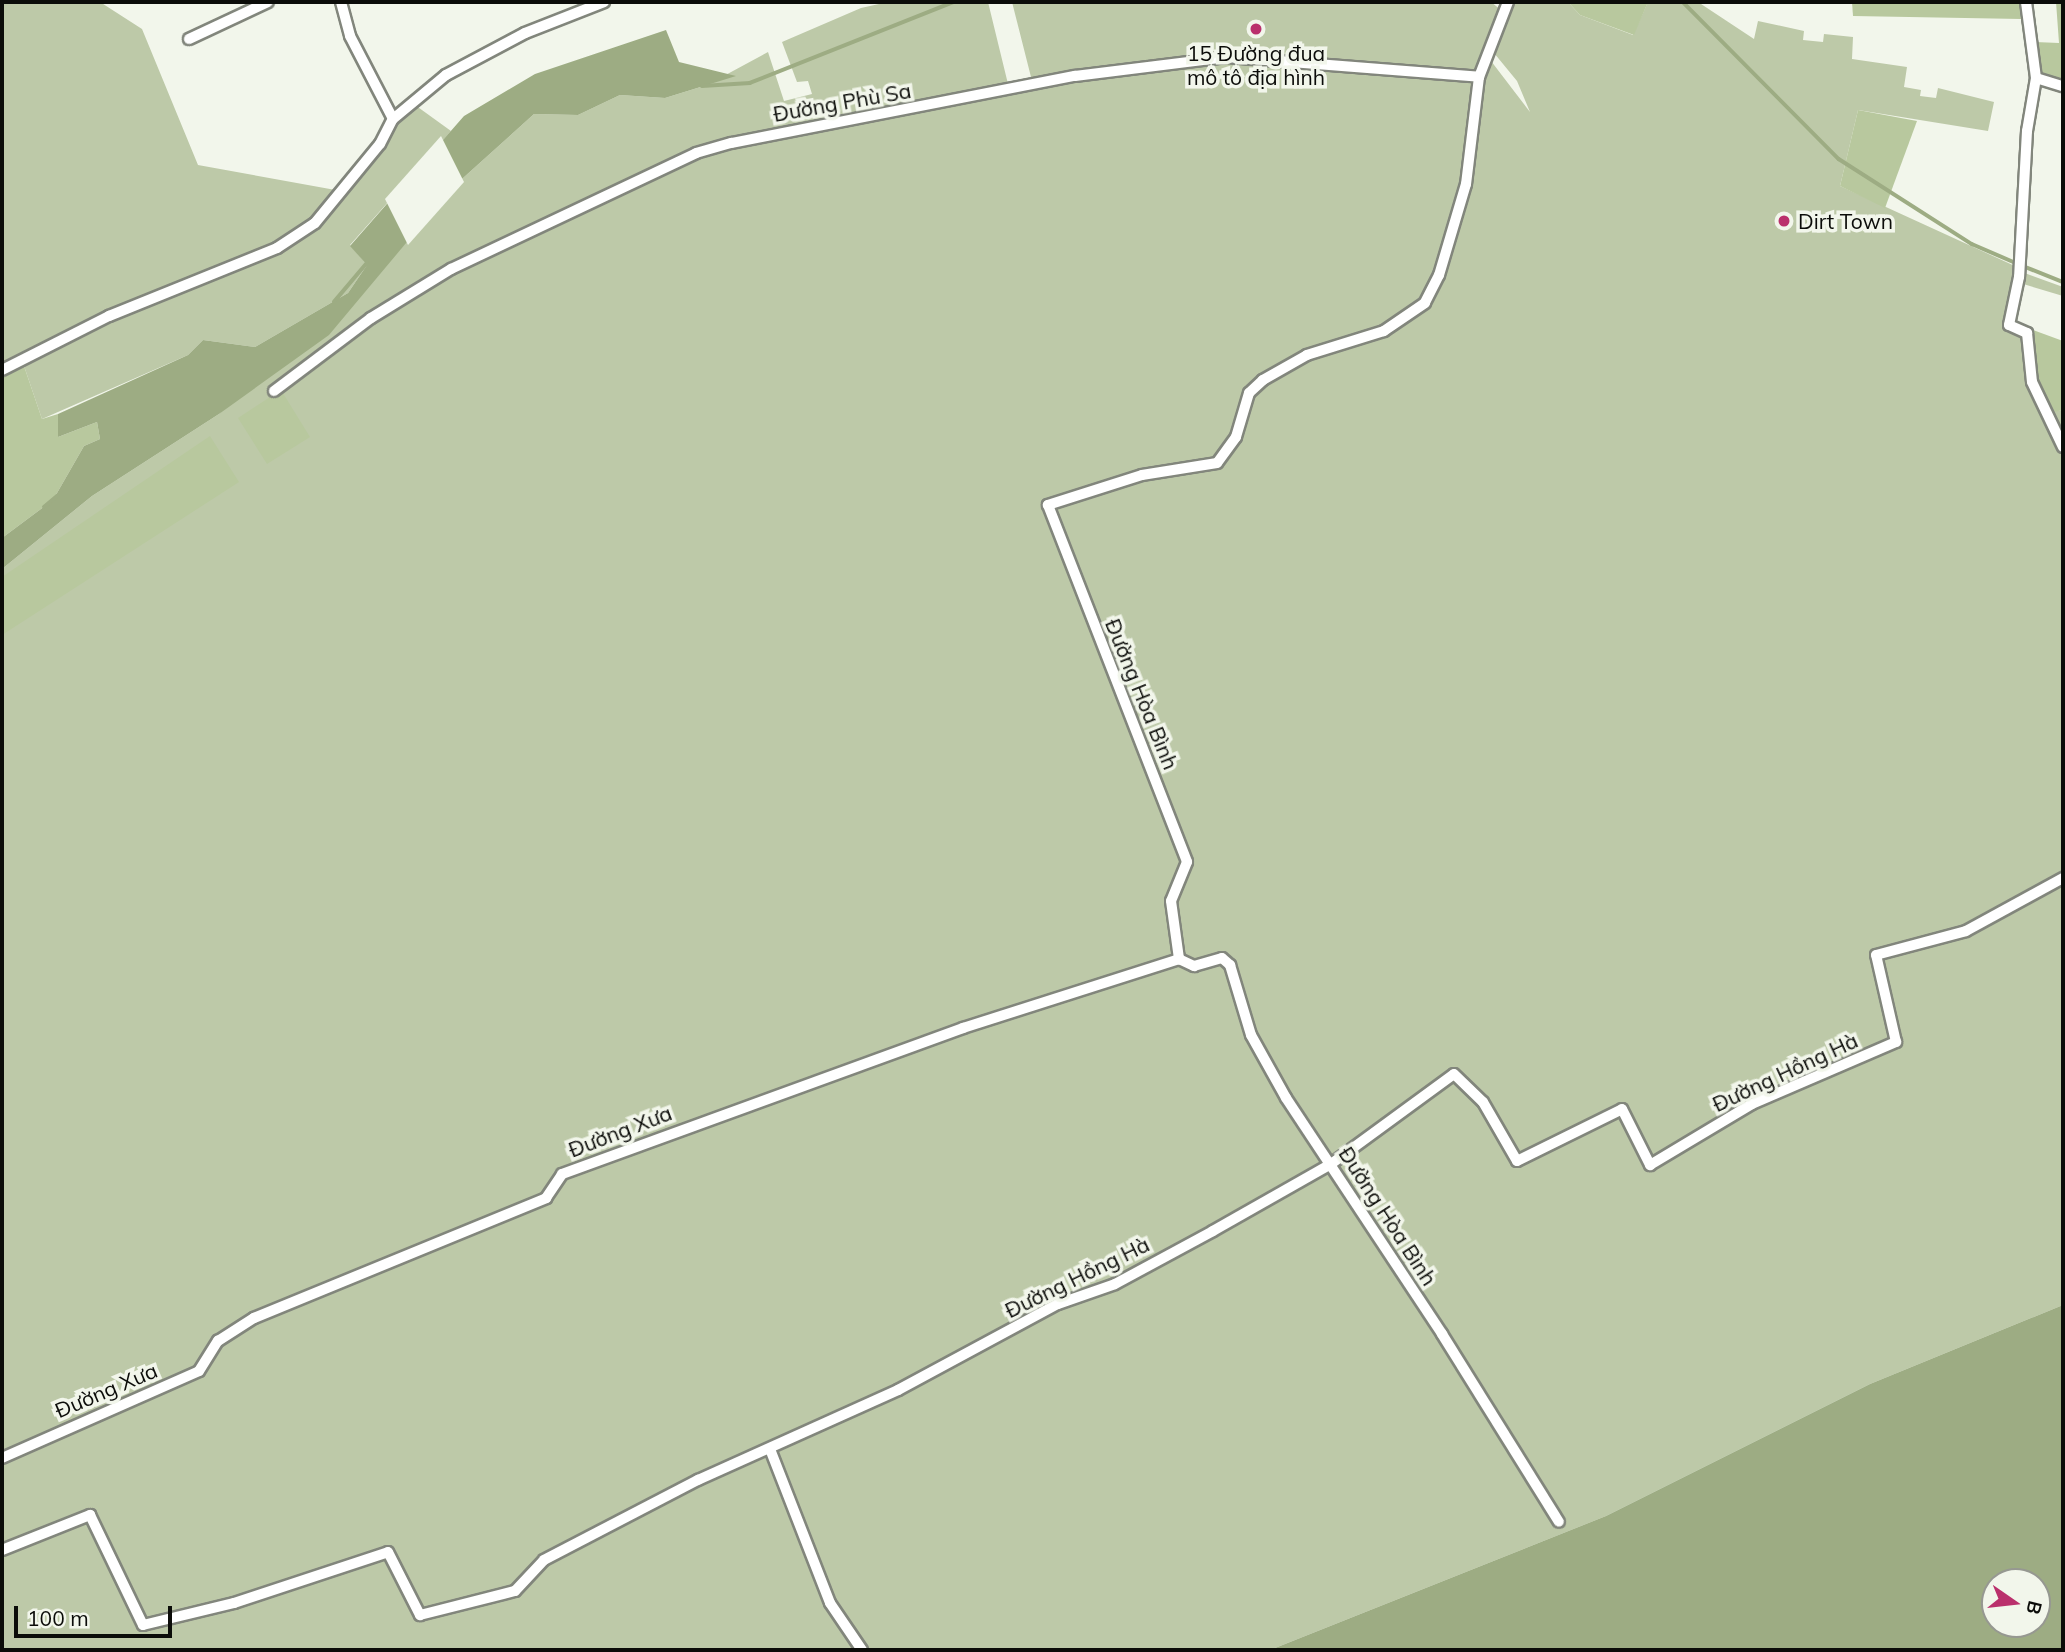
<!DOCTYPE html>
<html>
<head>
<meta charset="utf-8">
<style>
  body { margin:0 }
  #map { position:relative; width:2065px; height:1652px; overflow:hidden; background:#f2f6eb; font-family:Mulish,sans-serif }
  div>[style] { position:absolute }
  .green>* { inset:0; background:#bdc9a8 }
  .forest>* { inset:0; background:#b8c89e }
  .water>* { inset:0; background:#9dac83 }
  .pier>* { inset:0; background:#f2f6eb }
  .stream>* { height:3.5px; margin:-1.75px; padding:0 1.75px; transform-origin:1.75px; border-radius:1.75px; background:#9dac83 }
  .roads { filter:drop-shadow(2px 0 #82867c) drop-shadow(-2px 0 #82867c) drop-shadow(0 2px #82867c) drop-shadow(0 -2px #82867c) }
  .street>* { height:10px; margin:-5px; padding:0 5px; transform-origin:5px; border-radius:5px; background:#fff }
  .dots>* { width:19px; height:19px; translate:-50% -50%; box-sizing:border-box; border:4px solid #f2f6eb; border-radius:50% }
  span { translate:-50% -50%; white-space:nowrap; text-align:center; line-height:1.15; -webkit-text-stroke:7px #f2f6eb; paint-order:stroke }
  .poi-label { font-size:21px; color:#0b0c09 }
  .left { translate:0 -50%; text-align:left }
  .street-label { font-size:21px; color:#0b0c09 }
  .frame { position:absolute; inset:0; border:4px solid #0b0c09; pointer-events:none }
  .north { position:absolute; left:1981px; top:1568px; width:70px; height:70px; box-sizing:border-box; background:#f2f6eb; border:2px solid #969891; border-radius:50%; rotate:104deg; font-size:19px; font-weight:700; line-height:28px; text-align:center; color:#0b0c09 }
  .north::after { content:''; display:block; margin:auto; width:24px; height:32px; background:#ba306c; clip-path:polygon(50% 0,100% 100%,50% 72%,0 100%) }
  .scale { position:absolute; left:14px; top:1606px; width:158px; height:32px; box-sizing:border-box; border:4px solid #0b0c09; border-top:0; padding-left:9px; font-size:21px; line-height:24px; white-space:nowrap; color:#0b0c09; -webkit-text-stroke:5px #f2f6eb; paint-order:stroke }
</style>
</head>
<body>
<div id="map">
  <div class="green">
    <div style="clip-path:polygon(2px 2px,100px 2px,142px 29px,198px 165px,341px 191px,393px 119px,415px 105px,451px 131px,350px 245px,367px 265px,348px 293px,255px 347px,203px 340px,188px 355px,42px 419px,24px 366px,38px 345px,2px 364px)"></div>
    <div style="clip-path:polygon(888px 2px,988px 2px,1008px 84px,1032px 81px,1012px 2px,1491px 2px,1501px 10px,1485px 73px,1491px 61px,1530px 112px,1517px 81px,1494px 53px,1512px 2px,1568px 2px,1580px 15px,1633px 35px,1648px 2px,1698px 2px,1754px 39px,1758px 21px,1804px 31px,1803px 40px,1823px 42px,1824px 34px,1853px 37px,1852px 59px,1907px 67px,1904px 87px,1921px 90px,1920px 96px,1936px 98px,1938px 88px,1994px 102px,1988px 131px,1858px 110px,1840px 186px,2017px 267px,2008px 321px,2033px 330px,2031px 342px,2049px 412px,2063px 410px,2063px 1305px,1870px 1384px,1606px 1516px,1270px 1650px,2px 1650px,2px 569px,92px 496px,219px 414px,396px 254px,453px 187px,534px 114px,578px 115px,620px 95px,665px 98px,707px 85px,768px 52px,784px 101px,812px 94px,808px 81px,797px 82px,782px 42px,861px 8px)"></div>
    <div style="clip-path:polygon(2022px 272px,2063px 287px,2063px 296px,2020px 283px)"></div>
  </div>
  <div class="forest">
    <div style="clip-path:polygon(1568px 2px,1648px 2px,1634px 35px,1580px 15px)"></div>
    <div style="clip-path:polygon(1852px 2px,2020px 2px,2021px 19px,1853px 16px)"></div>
    <div style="clip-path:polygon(2056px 2px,2063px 2px,2063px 82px,2041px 75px,2035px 42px,2059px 43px)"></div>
    <div style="clip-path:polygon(1858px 110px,1917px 121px,1885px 208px,1840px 186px)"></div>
    <div style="clip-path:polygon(2033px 330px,2063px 341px,2063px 410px,2049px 413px,2036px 385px)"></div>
    <div style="clip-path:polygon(24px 366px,42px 419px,58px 414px,58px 437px,97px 422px,100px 439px,84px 446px,53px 500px,2px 538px,2px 378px)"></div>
    <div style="clip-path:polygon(281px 390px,310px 437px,267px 464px,238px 418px)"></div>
    <div style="clip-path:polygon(210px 436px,239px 482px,2px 635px,2px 577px)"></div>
  </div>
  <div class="water">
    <div style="clip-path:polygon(666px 30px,679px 62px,736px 76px,665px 98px,620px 95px,578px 115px,534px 114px,453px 187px,329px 335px,219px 414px,92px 496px,2px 569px,2px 538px,53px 500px,84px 446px,100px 439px,97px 422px,58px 437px,58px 414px,188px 355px,203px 340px,255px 347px,348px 293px,367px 265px,350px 246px,464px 116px,535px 74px)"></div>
    <div style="clip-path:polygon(evenodd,2063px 1305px,2063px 1650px,1270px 1650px,1606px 1516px,1870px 1384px,2063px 1305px,1995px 1582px,2037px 1582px,2037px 1624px,1995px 1624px,1995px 1582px)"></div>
  </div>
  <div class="pier">
    <div style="clip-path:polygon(441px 136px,464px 182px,408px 245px,385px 199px)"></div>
  </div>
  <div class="stream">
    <div style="left:1683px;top:2px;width:221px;rotate:45.2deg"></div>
    <div style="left:1839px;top:159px;width:158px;rotate:32.6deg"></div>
    <div style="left:1972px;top:244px;width:48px;rotate:23.4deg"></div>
    <div style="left:702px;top:86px;width:48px;rotate:-3.6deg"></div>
    <div style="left:750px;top:83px;width:219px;rotate:-21.7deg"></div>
    <div style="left:2023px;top:266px;width:43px;rotate:21.8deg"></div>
    <div style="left:334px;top:302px;width:51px;rotate:-49.8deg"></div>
    <div style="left:44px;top:507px;width:17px;rotate:-40deg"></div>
  </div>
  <div class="roads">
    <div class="street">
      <div style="left:341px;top:2px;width:35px;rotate:75deg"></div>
      <div style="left:350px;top:36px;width:93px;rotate:62.6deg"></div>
      <div style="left:1508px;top:2px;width:80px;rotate:111.1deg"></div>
      <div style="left:1479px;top:77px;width:108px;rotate:96.9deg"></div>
      <div style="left:1466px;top:184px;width:95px;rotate:106.5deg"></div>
      <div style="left:1439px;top:275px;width:31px;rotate:117deg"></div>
      <div style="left:1425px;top:303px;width:50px;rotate:145.7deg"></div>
      <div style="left:1384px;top:331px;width:81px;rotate:162.7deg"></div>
      <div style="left:1307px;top:355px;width:51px;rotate:150.4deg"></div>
      <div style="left:1263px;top:380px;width:19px;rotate:137deg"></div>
      <div style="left:1249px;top:393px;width:46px;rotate:106.5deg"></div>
      <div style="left:1236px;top:437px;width:32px;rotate:126deg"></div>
      <div style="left:1217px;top:463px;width:76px;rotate:170.9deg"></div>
      <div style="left:1142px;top:475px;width:99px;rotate:162.3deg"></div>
      <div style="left:1048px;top:505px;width:383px;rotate:68.7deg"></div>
      <div style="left:1187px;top:862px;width:42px;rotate:112.3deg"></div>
      <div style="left:1171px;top:901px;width:59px;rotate:82.1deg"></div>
      <div style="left:1179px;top:959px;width:17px;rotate:25deg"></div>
      <div style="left:1194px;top:966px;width:29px;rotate:-16deg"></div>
      <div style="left:1222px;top:958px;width:11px;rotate:41deg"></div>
      <div style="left:1230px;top:965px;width:73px;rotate:73.3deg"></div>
      <div style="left:1251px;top:1035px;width:72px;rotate:60.9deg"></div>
      <div style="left:1286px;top:1098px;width:283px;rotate:56.5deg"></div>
      <div style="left:1442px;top:1334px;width:221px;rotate:58.1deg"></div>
      <div style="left:2026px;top:2px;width:77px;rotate:82.5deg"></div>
      <div style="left:2036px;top:78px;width:28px;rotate:17deg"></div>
      <div style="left:189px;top:39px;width:87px;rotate:-25.1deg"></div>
      <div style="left:2036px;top:78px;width:54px;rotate:99.6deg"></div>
      <div style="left:2027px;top:131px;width:146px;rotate:93.1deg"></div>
      <div style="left:2019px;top:277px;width:49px;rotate:101.8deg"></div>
      <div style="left:2009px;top:325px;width:20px;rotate:24deg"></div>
      <div style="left:2027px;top:333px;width:49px;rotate:84.2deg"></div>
      <div style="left:2032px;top:382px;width:72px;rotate:64.5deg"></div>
      <div style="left:2px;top:370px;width:120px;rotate:-26.8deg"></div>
      <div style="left:109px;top:316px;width:181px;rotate:-22deg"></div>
      <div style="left:277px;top:248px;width:45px;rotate:-33.3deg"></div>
      <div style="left:315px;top:223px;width:102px;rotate:-50.6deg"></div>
      <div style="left:380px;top:144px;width:28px;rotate:-63deg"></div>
      <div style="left:393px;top:119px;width:69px;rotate:-39.7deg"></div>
      <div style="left:446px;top:75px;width:89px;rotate:-28deg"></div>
      <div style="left:525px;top:33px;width:85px;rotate:-21.4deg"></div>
      <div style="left:274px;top:391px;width:121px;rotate:-37deg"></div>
      <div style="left:371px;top:318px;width:94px;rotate:-31.5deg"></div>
      <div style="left:451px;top:269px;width:271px;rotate:-25.3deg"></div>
      <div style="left:696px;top:153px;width:37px;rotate:-16deg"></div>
      <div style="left:732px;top:143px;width:349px;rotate:-11.1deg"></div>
      <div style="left:1075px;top:76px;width:153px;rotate:-7.1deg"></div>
      <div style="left:1227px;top:57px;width:253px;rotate:4.5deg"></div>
      <div style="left:770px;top:1449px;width:165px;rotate:68.7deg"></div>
      <div style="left:830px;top:1603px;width:57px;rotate:55.8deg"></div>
      <div style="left:2px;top:1458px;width:215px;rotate:-23.8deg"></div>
      <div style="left:199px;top:1371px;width:36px;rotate:-58deg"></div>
      <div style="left:218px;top:1341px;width:43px;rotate:-32.6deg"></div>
      <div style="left:254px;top:1318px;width:316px;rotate:-22.3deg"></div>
      <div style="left:546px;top:1198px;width:29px;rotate:-56deg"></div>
      <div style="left:562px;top:1174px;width:427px;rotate:-20deg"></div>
      <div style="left:963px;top:1028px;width:227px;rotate:-17.7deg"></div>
      <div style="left:2px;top:1550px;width:95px;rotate:-21.7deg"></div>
      <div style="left:90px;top:1515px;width:122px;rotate:64.3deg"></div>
      <div style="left:143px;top:1625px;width:94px;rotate:-13.6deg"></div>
      <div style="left:234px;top:1603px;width:162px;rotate:-18.3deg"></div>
      <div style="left:388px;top:1552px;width:71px;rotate:63.1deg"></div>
      <div style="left:420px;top:1615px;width:98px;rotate:-14.2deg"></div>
      <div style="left:515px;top:1591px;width:42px;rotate:-46.9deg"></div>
      <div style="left:544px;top:1560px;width:174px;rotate:-27.5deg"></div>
      <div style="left:698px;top:1480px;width:219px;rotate:-24.2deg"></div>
      <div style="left:898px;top:1390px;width:182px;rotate:-28.3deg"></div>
      <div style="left:1058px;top:1304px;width:60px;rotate:-19.3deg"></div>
      <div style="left:1115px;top:1284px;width:111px;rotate:-28.4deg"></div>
      <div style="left:1213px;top:1231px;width:136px;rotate:-29.6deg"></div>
      <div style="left:1331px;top:1164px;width:152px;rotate:-36.2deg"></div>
      <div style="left:1454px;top:1074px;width:40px;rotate:44deg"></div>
      <div style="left:1483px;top:1102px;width:68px;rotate:60deg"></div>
      <div style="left:1517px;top:1161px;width:117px;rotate:-26.3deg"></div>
      <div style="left:1622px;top:1109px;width:63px;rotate:63.4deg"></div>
      <div style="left:1650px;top:1165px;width:119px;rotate:-30.9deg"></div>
      <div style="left:1752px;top:1104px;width:157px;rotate:-23.3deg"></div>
      <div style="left:1896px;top:1042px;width:89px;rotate:-102.9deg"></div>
      <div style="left:1876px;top:955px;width:93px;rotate:-14.9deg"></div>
      <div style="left:1966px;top:931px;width:111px;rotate:-28.7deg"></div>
    </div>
  </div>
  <div class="dots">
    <div style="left:1256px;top:29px;background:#ba306c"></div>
    <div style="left:1784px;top:221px;background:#ba306c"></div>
  </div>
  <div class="poi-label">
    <span style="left:1256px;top:65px">15 Đường đua<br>mô tô địa hình</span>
    <span class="left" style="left:1798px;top:221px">Dirt Town</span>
  </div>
  <div class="street-label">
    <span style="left:842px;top:102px;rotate:-10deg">Đường Phù Sa</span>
    <span style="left:1142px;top:694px;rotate:68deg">Đường Hòa Bình</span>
    <span style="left:1785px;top:1072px;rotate:-25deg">Đường Hồng Hà</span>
    <span style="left:620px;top:1131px;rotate:-21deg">Đường Xưa</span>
    <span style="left:1388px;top:1216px;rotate:57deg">Đường Hòa Bình</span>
    <span style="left:1077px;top:1277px;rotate:-26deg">Đường Hồng Hà</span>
    <span style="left:106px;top:1390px;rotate:-23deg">Đường Xưa</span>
  </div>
  <div class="frame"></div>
  <div class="north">B</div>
  <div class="scale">100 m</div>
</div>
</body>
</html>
